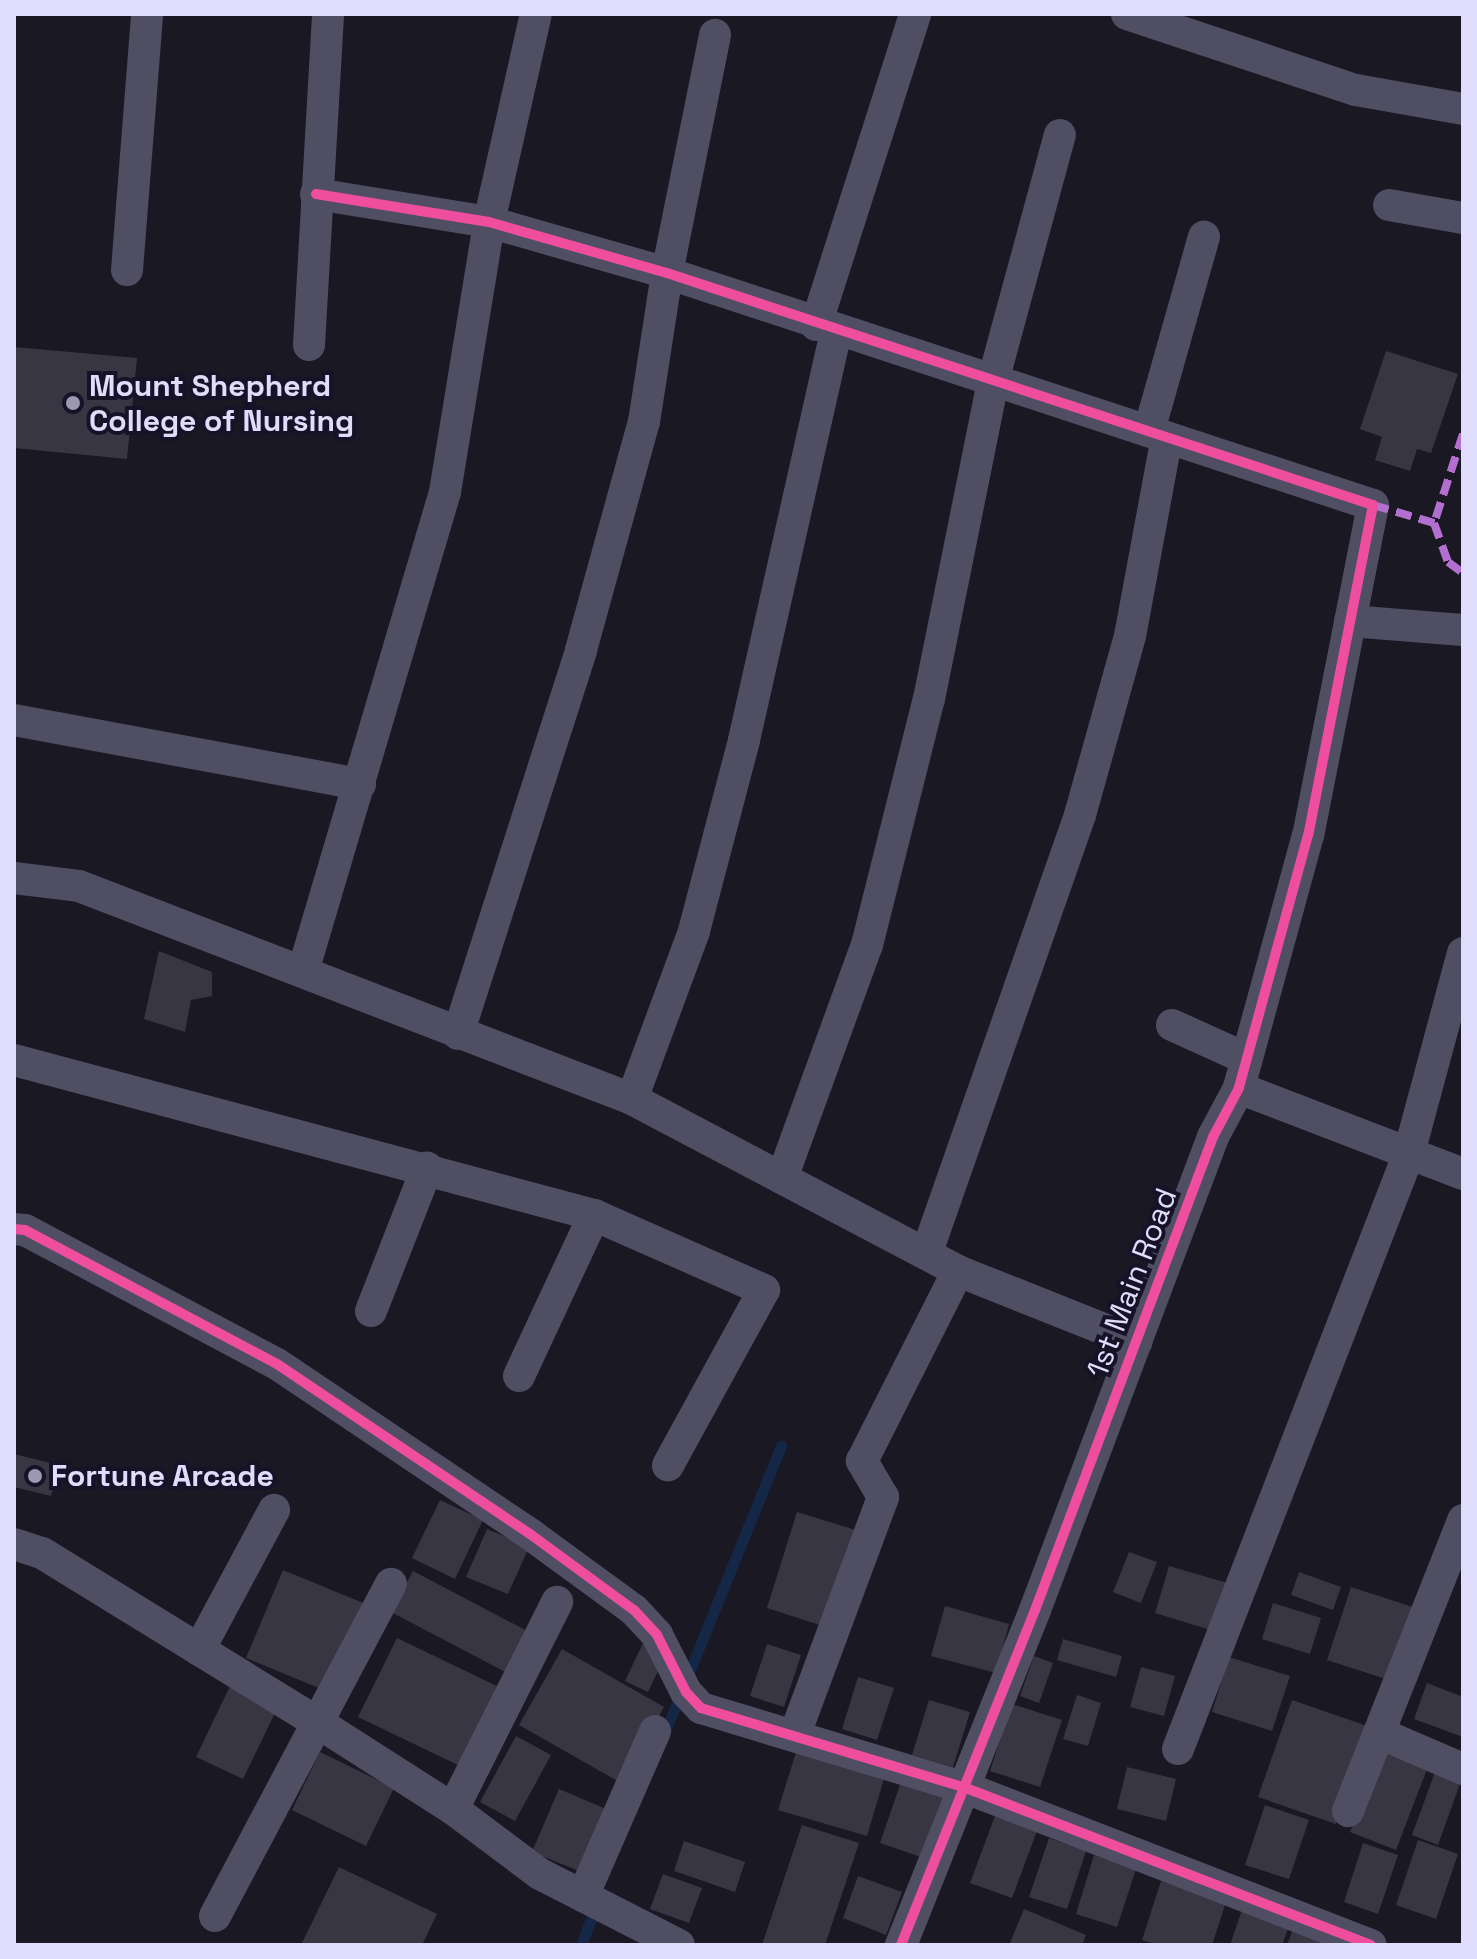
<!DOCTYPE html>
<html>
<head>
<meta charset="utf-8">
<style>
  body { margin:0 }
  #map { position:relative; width:1477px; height:1959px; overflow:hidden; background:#1a1823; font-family:"Space Grotesk",sans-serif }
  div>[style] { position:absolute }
  .stream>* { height:11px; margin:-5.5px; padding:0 5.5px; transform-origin:5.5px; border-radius:5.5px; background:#152747 }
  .building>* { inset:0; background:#393644 }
  .minor>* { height:32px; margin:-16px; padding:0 16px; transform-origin:16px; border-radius:16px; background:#4f4e63 }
  .quiet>* { height:8px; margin-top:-4px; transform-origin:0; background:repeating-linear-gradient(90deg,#b36fd0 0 16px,transparent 0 24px) }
  .cycleway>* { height:10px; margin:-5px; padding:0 5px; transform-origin:5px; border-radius:5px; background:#ef4d9e }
  .dots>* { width:22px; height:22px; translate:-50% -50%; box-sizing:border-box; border:4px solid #161328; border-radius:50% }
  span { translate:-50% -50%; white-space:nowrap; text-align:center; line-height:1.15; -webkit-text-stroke:8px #161328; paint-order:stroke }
  .poi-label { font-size:30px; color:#e0ddfc; font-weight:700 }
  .left { translate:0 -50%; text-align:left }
  .street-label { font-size:30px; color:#e0ddfc }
  .frame { position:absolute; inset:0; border:16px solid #e0ddfc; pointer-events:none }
</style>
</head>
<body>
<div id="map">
  <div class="stream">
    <div style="left:664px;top:1734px;width:311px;rotate:-67.9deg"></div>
    <div style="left:581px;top:1945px;width:42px;rotate:-69deg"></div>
  </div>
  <div class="building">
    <div style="clip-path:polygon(14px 347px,137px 358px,127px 459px,14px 448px)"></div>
    <div style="clip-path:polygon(1386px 351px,1458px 374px,1431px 453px,1417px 449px,1410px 471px,1375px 460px,1382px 437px,1360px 429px)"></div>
    <div style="clip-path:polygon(159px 951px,212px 972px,212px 996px,191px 1000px,185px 1032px,144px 1019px)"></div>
    <div style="clip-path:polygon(14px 1454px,59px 1465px,51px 1496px,14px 1487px)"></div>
    <div style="clip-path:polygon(440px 1500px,483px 1520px,455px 1579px,412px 1558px)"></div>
    <div style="clip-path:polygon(797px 1512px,859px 1531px,829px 1628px,767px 1608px)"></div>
    <div style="clip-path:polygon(487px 1529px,529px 1547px,508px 1594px,466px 1577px)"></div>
    <div style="clip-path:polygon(1129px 1552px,1157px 1562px,1141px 1603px,1113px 1592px)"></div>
    <div style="clip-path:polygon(1169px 1566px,1231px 1584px,1217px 1632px,1155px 1613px)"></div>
    <div style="clip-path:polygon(283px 1570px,368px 1605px,331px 1693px,246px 1658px)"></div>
    <div style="clip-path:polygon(413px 1571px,535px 1635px,513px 1676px,391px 1612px)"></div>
    <div style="clip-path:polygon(1299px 1572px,1341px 1587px,1333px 1610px,1291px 1595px)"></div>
    <div style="clip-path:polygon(1351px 1587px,1416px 1608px,1392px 1681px,1327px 1660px)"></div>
    <div style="clip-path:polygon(1273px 1603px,1321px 1618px,1310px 1654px,1262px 1639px)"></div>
    <div style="clip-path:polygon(945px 1606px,1009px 1624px,996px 1673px,931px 1656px)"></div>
    <div style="clip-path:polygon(397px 1638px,501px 1688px,462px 1767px,358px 1717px)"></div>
    <div style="clip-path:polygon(1063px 1639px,1122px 1656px,1116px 1677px,1057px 1660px)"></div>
    <div style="clip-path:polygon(643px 1643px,666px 1654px,648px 1692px,625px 1681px)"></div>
    <div style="clip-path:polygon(767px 1644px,801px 1655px,784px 1707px,750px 1696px)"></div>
    <div style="clip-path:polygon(562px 1649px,664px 1707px,621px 1783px,519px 1725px)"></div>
    <div style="clip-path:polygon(1034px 1656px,1053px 1663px,1039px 1703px,1020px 1696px)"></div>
    <div style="clip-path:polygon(1229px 1657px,1290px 1676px,1272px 1731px,1212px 1712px)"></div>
    <div style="clip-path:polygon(1141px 1667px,1175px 1676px,1164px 1716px,1130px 1707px)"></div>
    <div style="clip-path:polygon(858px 1677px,894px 1688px,877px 1740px,842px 1729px)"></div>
    <div style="clip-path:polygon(1427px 1683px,1463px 1697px,1463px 1737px,1414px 1719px)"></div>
    <div style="clip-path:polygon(231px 1684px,278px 1707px,243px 1779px,196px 1757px)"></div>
    <div style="clip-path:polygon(1077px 1695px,1101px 1703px,1088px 1746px,1063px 1739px)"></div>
    <div style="clip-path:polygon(929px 1700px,970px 1712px,953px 1767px,912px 1755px)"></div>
    <div style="clip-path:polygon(1292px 1700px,1370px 1727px,1336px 1824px,1258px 1797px)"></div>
    <div style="clip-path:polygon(1012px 1704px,1062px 1720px,1040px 1787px,990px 1771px)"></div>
    <div style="clip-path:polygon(516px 1736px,551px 1755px,515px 1821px,480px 1802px)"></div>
    <div style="clip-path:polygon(798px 1746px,886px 1772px,867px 1836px,778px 1810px)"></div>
    <div style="clip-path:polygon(320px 1752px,394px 1788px,366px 1846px,292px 1810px)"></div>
    <div style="clip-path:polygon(1381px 1752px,1427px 1769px,1396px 1850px,1350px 1832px)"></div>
    <div style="clip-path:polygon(1127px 1767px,1176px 1779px,1166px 1821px,1117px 1809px)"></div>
    <div style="clip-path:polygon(1435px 1772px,1461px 1781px,1438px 1845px,1412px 1835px)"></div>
    <div style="clip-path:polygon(901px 1782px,944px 1797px,924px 1858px,880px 1843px)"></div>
    <div style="clip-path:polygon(559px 1789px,606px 1809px,579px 1871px,532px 1852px)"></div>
    <div style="clip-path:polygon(1265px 1805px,1309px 1820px,1289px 1879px,1245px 1865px)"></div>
    <div style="clip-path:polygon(995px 1816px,1037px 1831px,1012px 1898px,970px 1883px)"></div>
    <div style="clip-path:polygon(802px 1825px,859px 1843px,825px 1945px,762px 1945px)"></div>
    <div style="clip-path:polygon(1049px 1838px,1086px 1851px,1067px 1909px,1029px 1897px)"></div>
    <div style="clip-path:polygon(1418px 1840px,1458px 1854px,1436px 1919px,1396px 1905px)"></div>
    <div style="clip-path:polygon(684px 1841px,745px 1862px,735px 1892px,674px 1871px)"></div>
    <div style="clip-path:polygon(1363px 1843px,1398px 1855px,1378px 1914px,1344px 1902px)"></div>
    <div style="clip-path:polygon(1094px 1855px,1136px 1869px,1117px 1927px,1076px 1914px)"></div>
    <div style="clip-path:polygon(339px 1867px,437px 1914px,422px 1945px,301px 1945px)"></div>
    <div style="clip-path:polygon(663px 1874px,702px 1888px,689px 1923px,650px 1909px)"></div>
    <div style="clip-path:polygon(858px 1876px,902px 1892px,886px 1935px,843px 1918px)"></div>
    <div style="clip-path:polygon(1161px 1881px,1226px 1902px,1212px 1945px,1159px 1945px,1142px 1940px)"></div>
    <div style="clip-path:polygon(1024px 1909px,1086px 1935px,1082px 1945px,1009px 1945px)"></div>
    <div style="clip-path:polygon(1242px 1910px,1289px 1926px,1282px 1945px,1230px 1945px)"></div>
    <div style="clip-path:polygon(1293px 1929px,1326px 1941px,1324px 1945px,1287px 1945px)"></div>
  </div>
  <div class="minor">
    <div style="left:1127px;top:14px;width:241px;rotate:18.4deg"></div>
    <div style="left:1356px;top:90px;width:109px;rotate:10.1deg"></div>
    <div style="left:316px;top:194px;width:175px;rotate:9.2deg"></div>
    <div style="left:489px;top:222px;width:185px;rotate:16deg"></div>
    <div style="left:667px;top:273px;width:743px;rotate:18.19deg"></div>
    <div style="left:1373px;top:505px;width:336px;rotate:101.1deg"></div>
    <div style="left:1308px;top:835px;width:262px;rotate:105.3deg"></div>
    <div style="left:1239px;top:1088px;width:55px;rotate:118deg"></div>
    <div style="left:1213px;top:1137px;width:505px;rotate:110.62deg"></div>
    <div style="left:1035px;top:1610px;width:361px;rotate:111.8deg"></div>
    <div style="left:1389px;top:205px;width:75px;rotate:10deg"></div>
    <div style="left:127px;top:270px;width:257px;rotate:-85.5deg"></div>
    <div style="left:816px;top:325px;width:326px;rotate:-72.3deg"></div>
    <div style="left:309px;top:345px;width:332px;rotate:-86.7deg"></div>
    <div style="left:1149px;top:431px;width:202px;rotate:-74.2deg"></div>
    <div style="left:1350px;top:621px;width:113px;rotate:4.6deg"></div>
    <div style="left:14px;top:720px;width:352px;rotate:10.5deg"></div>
    <div style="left:14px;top:878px;width:65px;rotate:7deg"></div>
    <div style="left:79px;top:886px;width:593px;rotate:21.07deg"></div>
    <div style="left:632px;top:1099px;width:369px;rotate:27.8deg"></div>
    <div style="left:958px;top:1271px;width:192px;rotate:21.7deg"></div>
    <div style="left:304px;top:968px;width:496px;rotate:-73.5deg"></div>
    <div style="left:445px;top:492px;width:274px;rotate:-80.7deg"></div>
    <div style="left:489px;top:222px;width:213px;rotate:-77.3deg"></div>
    <div style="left:1172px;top:1025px;width:82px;rotate:24.4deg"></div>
    <div style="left:458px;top:1034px;width:403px;rotate:-72.2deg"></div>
    <div style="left:581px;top:650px;width:237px;rotate:-74.6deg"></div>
    <div style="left:644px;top:422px;width:151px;rotate:-81.2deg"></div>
    <div style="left:667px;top:273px;width:243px;rotate:-78.6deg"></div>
    <div style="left:14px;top:1060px;width:600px;rotate:14.96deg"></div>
    <div style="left:594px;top:1215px;width:186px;rotate:23.8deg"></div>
    <div style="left:764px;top:1290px;width:200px;rotate:118.7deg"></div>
    <div style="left:1239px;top:1088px;width:240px;rotate:21deg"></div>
    <div style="left:632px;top:1099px;width:179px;rotate:-69.7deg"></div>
    <div style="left:694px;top:931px;width:197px;rotate:-75.3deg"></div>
    <div style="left:744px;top:740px;width:419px;rotate:-77.3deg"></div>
    <div style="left:782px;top:1178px;width:248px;rotate:-70deg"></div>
    <div style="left:867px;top:945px;width:254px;rotate:-75.9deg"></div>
    <div style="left:929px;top:699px;width:324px;rotate:-78.6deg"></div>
    <div style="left:993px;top:381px;width:255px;rotate:-74.8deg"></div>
    <div style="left:14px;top:1229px;width:11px;rotate:5deg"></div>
    <div style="left:25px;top:1230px;width:285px;rotate:28deg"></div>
    <div style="left:277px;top:1364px;width:305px;rotate:33.9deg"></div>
    <div style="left:530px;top:1534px;width:129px;rotate:36.2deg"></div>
    <div style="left:634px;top:1610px;width:34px;rotate:47deg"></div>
    <div style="left:657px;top:1635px;width:64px;rotate:63deg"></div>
    <div style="left:686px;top:1692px;width:22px;rotate:47deg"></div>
    <div style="left:701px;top:1708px;width:277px;rotate:16.8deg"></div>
    <div style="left:966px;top:1788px;width:434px;rotate:21.2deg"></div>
    <div style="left:927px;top:1252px;width:463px;rotate:-70.7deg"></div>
    <div style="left:1080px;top:815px;width:186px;rotate:-74.4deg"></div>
    <div style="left:1130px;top:636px;width:202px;rotate:-79.5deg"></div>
    <div style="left:371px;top:1311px;width:154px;rotate:-68.6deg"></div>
    <div style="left:519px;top:1376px;width:178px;rotate:-65deg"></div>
    <div style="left:14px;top:1544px;width:29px;rotate:18deg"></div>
    <div style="left:42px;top:1553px;width:323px;rotate:31.6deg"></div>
    <div style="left:317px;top:1722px;width:161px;rotate:32.6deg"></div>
    <div style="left:453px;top:1809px;width:109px;rotate:36.8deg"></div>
    <div style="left:540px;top:1874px;width:156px;rotate:27.1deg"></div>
    <div style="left:199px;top:1650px;width:159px;rotate:-61.8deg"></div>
    <div style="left:1379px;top:1733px;width:91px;rotate:23.2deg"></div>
    <div style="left:795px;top:1734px;width:253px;rotate:-69.6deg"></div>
    <div style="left:883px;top:1497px;width:42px;rotate:-120.3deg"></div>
    <div style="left:862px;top:1461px;width:213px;rotate:-63.2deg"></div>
    <div style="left:1178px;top:1749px;width:639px;rotate:-68.81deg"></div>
    <div style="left:1409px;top:1153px;width:207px;rotate:-74.9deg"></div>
    <div style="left:453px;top:1809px;width:232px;rotate:-63.3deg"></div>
    <div style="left:1348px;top:1811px;width:313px;rotate:-68.4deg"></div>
    <div style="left:583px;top:1896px;width:180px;rotate:-66.4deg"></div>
    <div style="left:215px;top:1916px;width:376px;rotate:-62.1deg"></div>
  </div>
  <div class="quiet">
    <div style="left:1463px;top:434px;width:94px;rotate:108deg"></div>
    <div style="left:1434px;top:523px;width:41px;rotate:70.3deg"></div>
    <div style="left:1448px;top:562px;width:19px;rotate:36deg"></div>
    <div style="left:1373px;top:505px;width:64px;rotate:16.4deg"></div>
  </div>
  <div class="cycleway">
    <div style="left:316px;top:194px;width:175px;rotate:9.2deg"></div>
    <div style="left:489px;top:222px;width:185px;rotate:16deg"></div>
    <div style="left:667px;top:273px;width:743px;rotate:18.19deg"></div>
    <div style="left:1373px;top:505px;width:336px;rotate:101.1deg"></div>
    <div style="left:1308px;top:835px;width:262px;rotate:105.3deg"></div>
    <div style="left:1239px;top:1088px;width:55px;rotate:118deg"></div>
    <div style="left:1213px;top:1137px;width:505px;rotate:110.62deg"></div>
    <div style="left:1035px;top:1610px;width:361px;rotate:111.8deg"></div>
    <div style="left:14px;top:1229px;width:11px;rotate:5deg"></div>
    <div style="left:25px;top:1230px;width:285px;rotate:28deg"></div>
    <div style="left:277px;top:1364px;width:305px;rotate:33.9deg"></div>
    <div style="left:530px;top:1534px;width:129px;rotate:36.2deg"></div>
    <div style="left:634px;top:1610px;width:34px;rotate:47deg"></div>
    <div style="left:657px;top:1635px;width:64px;rotate:63deg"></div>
    <div style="left:686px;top:1692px;width:22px;rotate:47deg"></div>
    <div style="left:701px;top:1708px;width:277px;rotate:16.8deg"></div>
    <div style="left:966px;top:1788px;width:434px;rotate:21.2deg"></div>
  </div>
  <div class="dots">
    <div style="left:73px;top:403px;background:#9b98b0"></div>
    <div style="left:35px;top:1476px;background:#9b98b0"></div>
  </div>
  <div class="poi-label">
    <span class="left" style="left:89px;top:403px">Mount Shepherd<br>College of Nursing</span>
    <span class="left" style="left:51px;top:1476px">Fortune Arcade</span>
  </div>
  <div class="street-label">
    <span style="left:1132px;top:1283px;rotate:-69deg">1st Main Road</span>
  </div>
  <div class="frame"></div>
</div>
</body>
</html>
